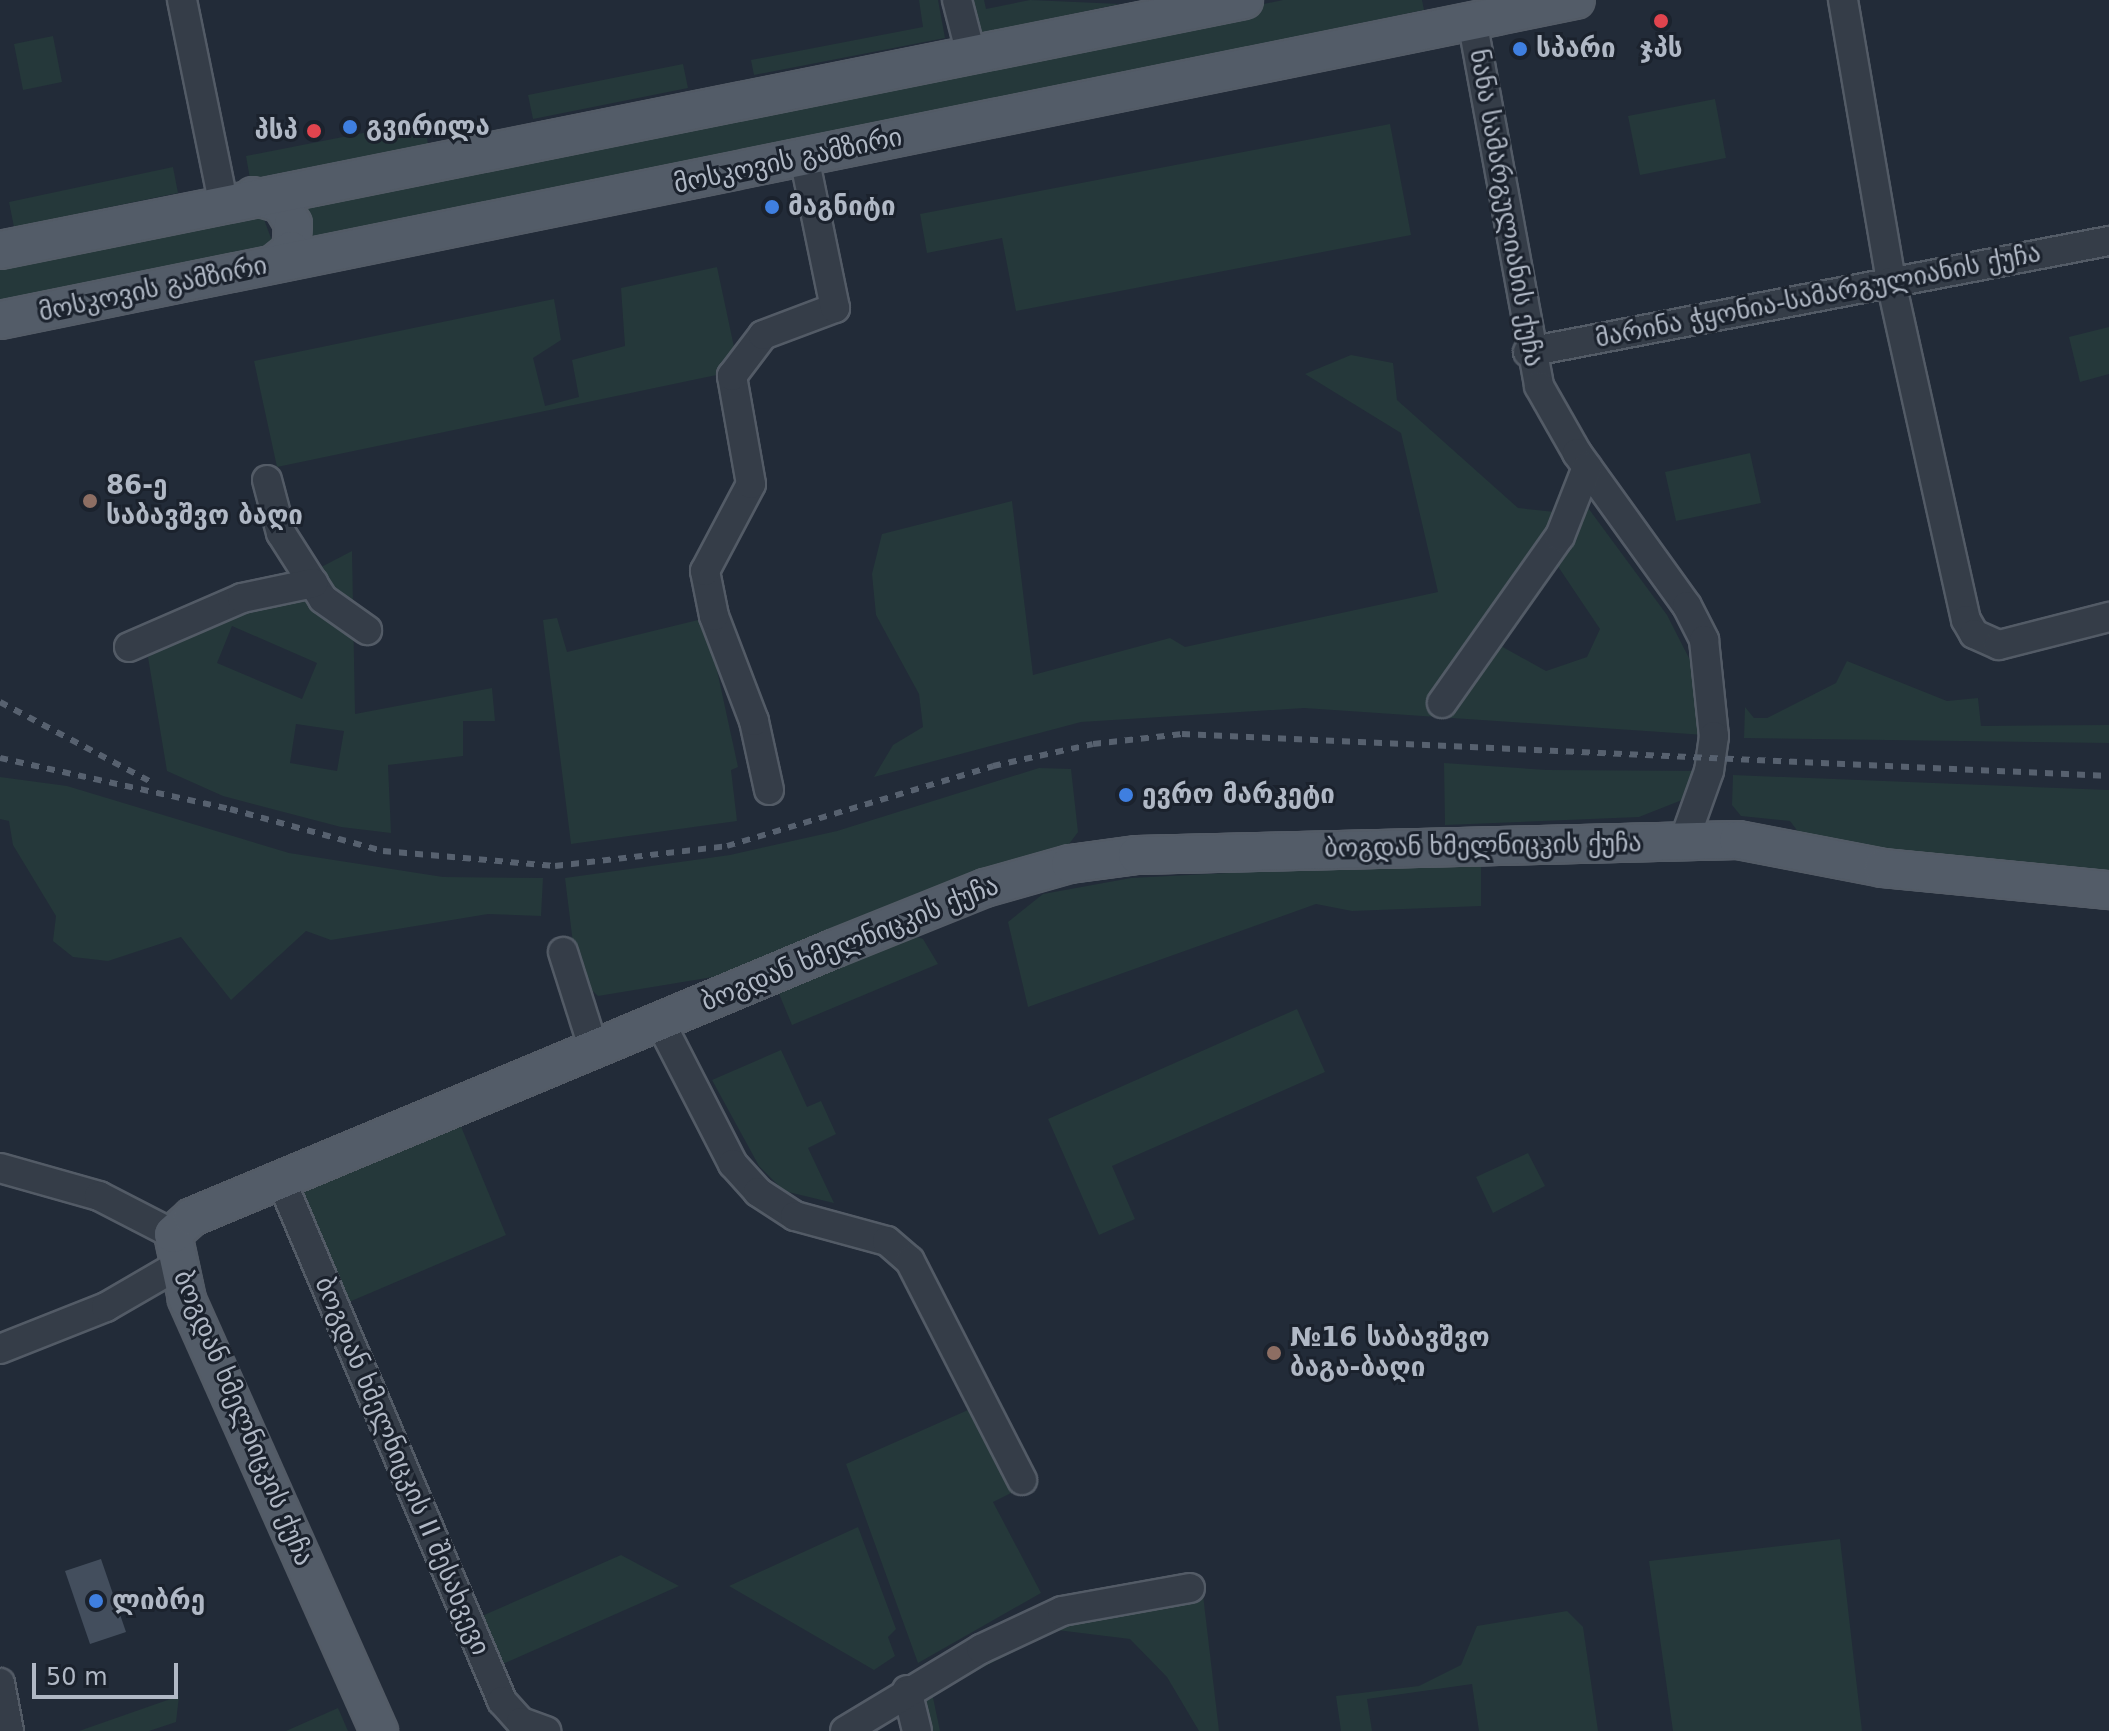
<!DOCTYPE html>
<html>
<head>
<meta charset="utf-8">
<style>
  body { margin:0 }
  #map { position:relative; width:2109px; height:1731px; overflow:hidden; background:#222b38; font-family:"DejaVu Sans","Noto Sans Georgian",sans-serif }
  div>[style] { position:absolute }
  .green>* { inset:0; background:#25383a }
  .building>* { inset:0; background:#434e5d }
  .roads { filter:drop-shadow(2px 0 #535b66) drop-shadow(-2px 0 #535b66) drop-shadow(0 2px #535b66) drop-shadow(0 -2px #535b66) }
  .minor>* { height:28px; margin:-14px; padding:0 14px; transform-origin:14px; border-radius:14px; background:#353d48 }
  .major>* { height:36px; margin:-18px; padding:0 18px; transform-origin:18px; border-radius:18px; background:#535c68 }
  .rail>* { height:6px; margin-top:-3px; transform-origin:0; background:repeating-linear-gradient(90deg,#57616f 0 8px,transparent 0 16px) }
  .dots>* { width:22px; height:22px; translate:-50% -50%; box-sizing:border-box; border:4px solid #1b222d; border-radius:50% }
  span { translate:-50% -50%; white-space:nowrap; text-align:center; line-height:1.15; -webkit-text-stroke:6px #1b222d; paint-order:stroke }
  .poi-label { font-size:26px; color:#b0b8c5; font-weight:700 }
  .left { translate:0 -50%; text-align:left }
  .right { translate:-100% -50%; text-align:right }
  .street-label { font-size:26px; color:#b0b8c5 }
  .scale { position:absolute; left:32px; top:1663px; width:146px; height:36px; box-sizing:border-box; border:4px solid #b0b8c5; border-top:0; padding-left:10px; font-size:24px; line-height:28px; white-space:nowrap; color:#b0b8c5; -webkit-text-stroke:6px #1b222d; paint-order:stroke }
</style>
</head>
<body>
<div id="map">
  <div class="green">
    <div style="clip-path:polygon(919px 0,938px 0,945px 38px,754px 75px,751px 60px,923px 27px)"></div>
    <div style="clip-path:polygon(969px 0,984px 0,986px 9px,1030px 0,1120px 4px,976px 34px)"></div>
    <div style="clip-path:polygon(1283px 0,1422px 0,1424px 10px,314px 240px,304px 212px,308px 204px)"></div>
    <div style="clip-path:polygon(53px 36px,62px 82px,23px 90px,14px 44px)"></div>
    <div style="clip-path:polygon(683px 64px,688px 88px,533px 119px,528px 95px)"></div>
    <div style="clip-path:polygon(1715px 99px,1726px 158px,1640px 175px,1628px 116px)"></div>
    <div style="clip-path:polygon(424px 121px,428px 144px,250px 179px,246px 156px)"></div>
    <div style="clip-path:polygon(1390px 124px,1411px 235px,1016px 311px,1002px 238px,927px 253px,920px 214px)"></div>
    <div style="clip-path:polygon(173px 167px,178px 193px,14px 227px,9px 202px)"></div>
    <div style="clip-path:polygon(262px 214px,275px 249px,0 311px,0 267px)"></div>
    <div style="clip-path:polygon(717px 267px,737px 361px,726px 373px,277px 467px,254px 361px,554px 299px,561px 340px,533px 358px,545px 406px,579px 397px,572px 360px,625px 346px,621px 288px)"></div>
    <div style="clip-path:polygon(2109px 327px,2109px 374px,2080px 382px,2069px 337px)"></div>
    <div style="clip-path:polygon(1351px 355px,1393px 363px,1397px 400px,1518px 508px,1565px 513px,1483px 636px,1546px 671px,1587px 657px,1600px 629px,1553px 559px,1583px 501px,1667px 615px,1693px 666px,1705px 735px,1304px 708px,1081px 722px,874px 777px,893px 745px,923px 727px,919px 694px,876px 615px,872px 574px,882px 534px,1012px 501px,1033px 675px,1170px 638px,1185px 647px,1438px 592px,1401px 433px,1305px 374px)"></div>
    <div style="clip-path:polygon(1750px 453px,1761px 503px,1676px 521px,1665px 472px)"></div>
    <div style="clip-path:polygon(evenodd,352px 551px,355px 714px,492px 688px,495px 721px,463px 721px,463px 756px,388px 765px,391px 833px,341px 827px,223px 796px,167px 771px,148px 657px,352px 551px,232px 626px,317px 663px,302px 699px,217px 663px,232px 626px,352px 551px,296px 724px,344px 731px,337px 771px,290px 763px,296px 724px)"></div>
    <div style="clip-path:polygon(557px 618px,567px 652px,698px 620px,715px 661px,738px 767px,731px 770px,737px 821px,571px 844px,543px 620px)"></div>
    <div style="clip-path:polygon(1847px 661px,1947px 701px,1978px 698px,1981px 726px,2109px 725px,2109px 743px,1744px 738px,1745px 707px,1754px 718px,1767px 718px,1836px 683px)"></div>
    <div style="clip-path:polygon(1444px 763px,1547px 770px,1703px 771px,1687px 798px,1639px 817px,1445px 825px)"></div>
    <div style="clip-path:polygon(1039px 768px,1071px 769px,1078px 832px,1069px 844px,1000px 864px,725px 975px,598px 996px,577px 976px,565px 878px,730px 855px,837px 831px)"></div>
    <div style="clip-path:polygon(1733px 775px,2109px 790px,2109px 875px,1805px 841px,1790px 821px,1741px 816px,1732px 805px)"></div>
    <div style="clip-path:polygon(0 777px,67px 786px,289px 853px,443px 877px,543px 878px,541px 916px,488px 914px,331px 940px,306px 931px,231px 1000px,181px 937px,108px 961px,73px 957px,53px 941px,56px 916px,13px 845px,9px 821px,0 819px)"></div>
    <div style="clip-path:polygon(1481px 860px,1481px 906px,1352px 911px,1316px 904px,1028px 1007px,1008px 922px,1043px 894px,1131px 878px)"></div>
    <div style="clip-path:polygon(911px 935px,923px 939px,938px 964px,792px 1025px,777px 989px)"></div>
    <div style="clip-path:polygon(1297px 1009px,1325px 1072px,1112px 1166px,1135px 1219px,1099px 1235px,1048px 1119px)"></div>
    <div style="clip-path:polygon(781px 1050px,807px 1107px,821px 1101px,836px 1134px,808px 1148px,834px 1203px,784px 1191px,759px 1166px,712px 1080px)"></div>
    <div style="clip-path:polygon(460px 1124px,506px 1235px,342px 1305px,295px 1194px)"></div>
    <div style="clip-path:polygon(1528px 1153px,1545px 1186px,1493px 1213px,1476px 1177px)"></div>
    <div style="clip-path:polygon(968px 1410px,1013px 1492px,993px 1502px,1041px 1593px,918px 1663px,846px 1464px)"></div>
    <div style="clip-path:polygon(858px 1527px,896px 1629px,888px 1637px,895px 1656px,874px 1670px,729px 1586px)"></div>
    <div style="clip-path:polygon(1840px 1539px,1862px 1731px,1673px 1731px,1649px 1561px)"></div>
    <div style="clip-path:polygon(621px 1555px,679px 1586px,496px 1667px,475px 1619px)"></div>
    <div style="clip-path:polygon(1203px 1595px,1219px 1731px,1199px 1731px,1167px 1677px,1130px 1639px,1057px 1630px,932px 1693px,940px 1731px,930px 1731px,925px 1688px,1067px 1617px)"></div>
    <div style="clip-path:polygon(1567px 1611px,1583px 1627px,1598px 1731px,1479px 1731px,1472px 1684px,1367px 1699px,1372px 1731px,1341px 1731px,1336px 1696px,1419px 1686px,1461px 1665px,1477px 1626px)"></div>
    <div style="clip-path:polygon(179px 1696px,176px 1722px,149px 1731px,79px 1731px)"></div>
    <div style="clip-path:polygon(338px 1708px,348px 1731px,286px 1731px)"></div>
  </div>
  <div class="building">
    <div style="clip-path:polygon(101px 1559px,126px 1632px,90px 1644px,65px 1571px)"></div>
  </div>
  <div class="roads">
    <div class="minor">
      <div style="left:182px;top:0;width:206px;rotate:78.5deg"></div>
      <div style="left:957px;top:0;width:56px;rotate:75.5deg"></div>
      <div style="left:1843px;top:0;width:286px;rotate:80.3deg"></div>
      <div style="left:1891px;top:282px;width:346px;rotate:77.5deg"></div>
      <div style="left:1966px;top:620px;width:16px;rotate:60deg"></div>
      <div style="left:1974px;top:634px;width:27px;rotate:24deg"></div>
      <div style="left:1999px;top:645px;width:114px;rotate:-14.3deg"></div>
      <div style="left:1472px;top:20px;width:372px;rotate:79.6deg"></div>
      <div style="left:1539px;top:386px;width:77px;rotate:60.4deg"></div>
      <div style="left:1577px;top:453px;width:188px;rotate:54.3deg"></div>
      <div style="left:1687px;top:606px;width:38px;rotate:63deg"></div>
      <div style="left:1704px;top:640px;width:97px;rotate:84.1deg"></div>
      <div style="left:1714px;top:736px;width:35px;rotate:98deg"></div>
      <div style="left:1709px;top:771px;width:74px;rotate:109.7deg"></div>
      <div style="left:1528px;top:352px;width:592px;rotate:-10.82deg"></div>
      <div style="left:267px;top:480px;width:55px;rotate:75.2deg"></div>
      <div style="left:281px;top:533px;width:78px;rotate:57.5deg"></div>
      <div style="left:323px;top:599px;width:54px;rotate:35.2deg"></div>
      <div style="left:129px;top:647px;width:123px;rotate:-23.4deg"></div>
      <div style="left:242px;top:598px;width:73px;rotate:-11.9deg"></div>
      <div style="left:1442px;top:703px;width:204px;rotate:-54.8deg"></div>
      <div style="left:1560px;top:536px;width:74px;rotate:-68.6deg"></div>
      <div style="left:769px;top:790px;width:71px;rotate:-102.3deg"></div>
      <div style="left:754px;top:721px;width:112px;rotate:-110.9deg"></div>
      <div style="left:714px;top:616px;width:46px;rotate:-101.3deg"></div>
      <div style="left:705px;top:571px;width:98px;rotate:-62.1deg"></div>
      <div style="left:751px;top:484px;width:110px;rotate:-100deg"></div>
      <div style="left:732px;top:376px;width:51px;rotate:-52.9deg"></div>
      <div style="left:763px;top:335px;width:77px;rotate:-20.6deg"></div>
      <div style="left:835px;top:308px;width:154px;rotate:-101.6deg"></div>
      <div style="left:563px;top:952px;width:103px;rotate:72.4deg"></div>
      <div style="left:660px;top:1022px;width:160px;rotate:62.8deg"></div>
      <div style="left:733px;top:1164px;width:38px;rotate:48deg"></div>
      <div style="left:758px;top:1192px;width:44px;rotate:33deg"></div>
      <div style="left:795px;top:1216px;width:95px;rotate:15.2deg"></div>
      <div style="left:887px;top:1241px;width:30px;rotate:41deg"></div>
      <div style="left:910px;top:1261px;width:246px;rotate:62.9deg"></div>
      <div style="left:0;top:1168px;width:103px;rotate:15.8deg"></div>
      <div style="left:99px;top:1196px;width:83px;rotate:27.2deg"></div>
      <div style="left:281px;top:1180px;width:566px;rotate:67.01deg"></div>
      <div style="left:502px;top:1701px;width:28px;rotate:48deg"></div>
      <div style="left:521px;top:1722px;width:27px;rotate:20deg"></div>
      <div style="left:0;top:1349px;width:114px;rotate:-21.6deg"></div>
      <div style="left:106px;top:1307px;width:80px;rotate:-30.1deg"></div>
      <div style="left:0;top:1683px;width:49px;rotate:79.4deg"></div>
      <div style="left:907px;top:1690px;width:42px;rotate:76.3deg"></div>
      <div style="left:845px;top:1731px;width:159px;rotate:-31.1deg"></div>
      <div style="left:981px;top:1649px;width:89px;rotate:-25.1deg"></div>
      <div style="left:1062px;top:1611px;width:130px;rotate:-10.2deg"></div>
    </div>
    <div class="major">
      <div style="left:253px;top:196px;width:29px;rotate:16deg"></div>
      <div style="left:281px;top:204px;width:23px;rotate:59deg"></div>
      <div style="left:293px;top:224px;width:26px;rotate:94deg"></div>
      <div style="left:291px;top:250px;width:21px;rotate:141deg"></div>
      <div style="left:0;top:250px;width:1269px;rotate:-11.36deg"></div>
      <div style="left:0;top:320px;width:1608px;rotate:-11.48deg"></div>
      <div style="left:379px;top:1731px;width:473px;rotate:-114deg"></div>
      <div style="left:187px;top:1299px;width:66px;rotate:-102.2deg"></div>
      <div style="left:173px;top:1234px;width:25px;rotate:-42deg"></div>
      <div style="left:192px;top:1217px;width:695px;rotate:-22.69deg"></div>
      <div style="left:833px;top:949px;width:164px;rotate:-21.9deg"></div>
      <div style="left:985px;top:888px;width:88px;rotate:-15.8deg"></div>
      <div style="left:1070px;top:864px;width:68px;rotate:-7.7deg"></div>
      <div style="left:1137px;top:855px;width:601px;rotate:-1.43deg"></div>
      <div style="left:1738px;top:840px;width:148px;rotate:10.9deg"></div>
      <div style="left:1883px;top:868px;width:227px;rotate:5.6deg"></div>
    </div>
  </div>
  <div class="rail">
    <div style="left:0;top:702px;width:173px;rotate:27.9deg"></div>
    <div style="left:0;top:758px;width:236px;rotate:12.5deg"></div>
    <div style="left:230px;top:809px;width:159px;rotate:15.4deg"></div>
    <div style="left:383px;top:851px;width:173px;rotate:5deg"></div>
    <div style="left:555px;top:866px;width:173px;rotate:-6.6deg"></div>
    <div style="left:727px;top:846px;width:278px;rotate:-16.7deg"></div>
    <div style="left:993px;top:766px;width:102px;rotate:-12.4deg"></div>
    <div style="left:1093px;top:744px;width:90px;rotate:-6.4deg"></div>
    <div style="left:1182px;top:734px;width:928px;rotate:2.59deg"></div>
  </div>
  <div class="dots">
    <div style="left:1661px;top:21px;background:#e0444e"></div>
    <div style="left:1520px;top:49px;background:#3f7fe0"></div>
    <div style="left:350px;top:127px;background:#3f7fe0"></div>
    <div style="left:314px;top:131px;background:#e0444e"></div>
    <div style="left:772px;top:207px;background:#3f7fe0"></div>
    <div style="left:90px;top:501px;background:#8d6e63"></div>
    <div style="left:1126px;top:795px;background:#3f7fe0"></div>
    <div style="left:1274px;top:1353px;background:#8d6e63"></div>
    <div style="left:96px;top:1601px;background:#3f7fe0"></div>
  </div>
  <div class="poi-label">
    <span class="left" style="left:1536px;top:49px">სპარი</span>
    <span style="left:1661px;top:49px">ჯპს</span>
    <span class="left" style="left:366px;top:127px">გვირილა</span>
    <span class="right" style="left:298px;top:131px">პსპ</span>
    <span class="left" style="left:788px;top:207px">მაგნიტი</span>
    <span class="left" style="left:106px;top:501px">86-ე<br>საბავშვო ბაღი</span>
    <span class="left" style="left:1142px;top:795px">ევრო მარკეტი</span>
    <span class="left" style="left:1290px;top:1353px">№16 საბავშვო<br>ბაგა-ბაღი</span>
    <span class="left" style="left:112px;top:1601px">ლიბრე</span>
  </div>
  <div class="street-label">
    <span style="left:788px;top:161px;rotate:-12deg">მოსკოვის გამზირი</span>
    <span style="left:1506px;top:208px;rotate:80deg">ნანა სამარგულიანის ქუჩა</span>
    <span style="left:153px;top:289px;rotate:-12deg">მოსკოვის გამზირი</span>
    <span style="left:1818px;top:296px;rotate:-11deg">მარინა ჭყონია-სამარგულიანის ქუჩა</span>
    <span style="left:1483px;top:846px;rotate:-1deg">ბოგდან ხმელნიცკის ქუჩა</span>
    <span style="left:850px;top:944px;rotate:-22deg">ბოგდან ხმელნიცკის ქუჩა</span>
    <span style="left:243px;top:1418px;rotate:67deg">ბოგდან ხმელნიცკის ქუჩა</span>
    <span style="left:402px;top:1466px;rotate:67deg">ბოგდან ხმელნიცკის II შესახვევი</span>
  </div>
  <div class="scale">50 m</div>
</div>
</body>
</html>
